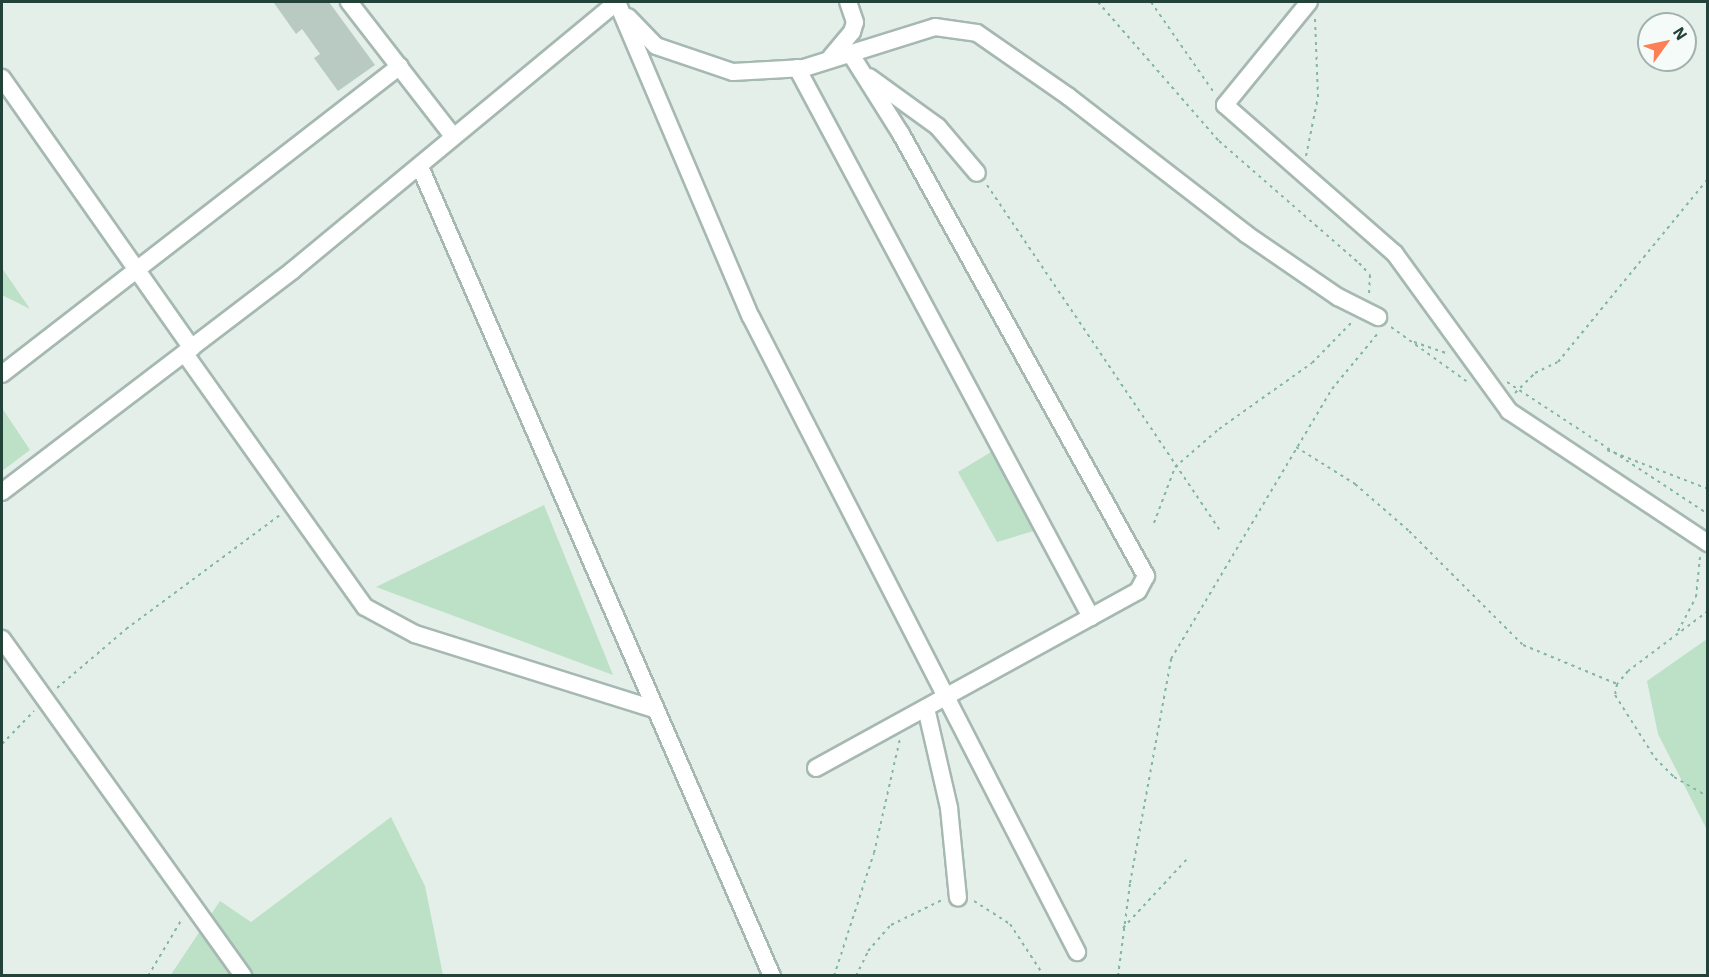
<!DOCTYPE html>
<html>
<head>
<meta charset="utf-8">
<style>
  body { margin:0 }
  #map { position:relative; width:1709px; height:977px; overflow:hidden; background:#e4efea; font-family:"IBM Plex Sans",sans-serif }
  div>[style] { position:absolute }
  .green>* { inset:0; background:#bce1c6 }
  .building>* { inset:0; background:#b9cac3 }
  .path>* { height:2px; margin-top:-1px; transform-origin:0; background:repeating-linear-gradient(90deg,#82b5a5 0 3px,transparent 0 7.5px) }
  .roads { filter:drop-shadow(2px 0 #a6b8b2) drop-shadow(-2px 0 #a6b8b2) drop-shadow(0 2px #a6b8b2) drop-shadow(0 -2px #a6b8b2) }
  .minor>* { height:16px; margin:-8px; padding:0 8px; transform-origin:8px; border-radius:8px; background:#fff }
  span { translate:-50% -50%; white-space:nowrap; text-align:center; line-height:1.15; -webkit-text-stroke:4.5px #f5fbf8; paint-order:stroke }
  .frame { position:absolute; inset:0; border:3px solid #22423a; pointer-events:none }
  .north { position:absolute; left:1637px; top:12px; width:60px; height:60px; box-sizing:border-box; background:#f5fbf8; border:2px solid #a1b1ac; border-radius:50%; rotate:57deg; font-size:16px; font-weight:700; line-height:24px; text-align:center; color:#22423a }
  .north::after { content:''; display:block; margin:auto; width:21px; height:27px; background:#fc7f55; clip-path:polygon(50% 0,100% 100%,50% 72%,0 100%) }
</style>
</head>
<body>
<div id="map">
  <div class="green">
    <div style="clip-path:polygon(2px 268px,30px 309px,2px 295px)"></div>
    <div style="clip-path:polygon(2px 408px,30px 450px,2px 471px)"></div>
    <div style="clip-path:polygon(996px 449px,1040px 529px,997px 542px,958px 472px)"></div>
    <div style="clip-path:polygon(544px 505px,613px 675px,376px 587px)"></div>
    <div style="clip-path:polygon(1707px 639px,1707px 830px,1658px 734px,1647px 681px)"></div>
    <div style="clip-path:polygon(391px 817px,425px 886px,443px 975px,170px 976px,220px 901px,251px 922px)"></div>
  </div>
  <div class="building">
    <div style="clip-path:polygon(329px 2px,375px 65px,338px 91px,314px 58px,320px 54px,302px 29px,296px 34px,274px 3px)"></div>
  </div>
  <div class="path">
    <div style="left:1098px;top:2px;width:184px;rotate:49deg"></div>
    <div style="left:1219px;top:141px;width:186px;rotate:41.1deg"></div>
    <div style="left:1359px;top:263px;width:16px;rotate:47deg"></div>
    <div style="left:1370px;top:275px;width:21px;rotate:93deg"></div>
    <div style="left:1151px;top:2px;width:112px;rotate:55.2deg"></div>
    <div style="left:1306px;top:156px;width:60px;rotate:-78.5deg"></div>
    <div style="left:1318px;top:97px;width:78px;rotate:-92.2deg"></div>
    <div style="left:987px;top:185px;width:417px;rotate:56deg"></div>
    <div style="left:1391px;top:327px;width:96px;rotate:35.7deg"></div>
    <div style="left:1414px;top:342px;width:36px;rotate:19deg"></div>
    <div style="left:1507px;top:382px;width:240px;rotate:33.3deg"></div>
    <div style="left:1515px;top:393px;width:28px;rotate:-45deg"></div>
    <div style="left:1535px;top:373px;width:25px;rotate:-26deg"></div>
    <div style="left:1558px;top:362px;width:237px;rotate:-50.7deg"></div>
    <div style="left:1296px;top:447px;width:70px;rotate:32.1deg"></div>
    <div style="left:1355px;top:484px;width:72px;rotate:41deg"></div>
    <div style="left:1409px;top:531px;width:161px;rotate:45deg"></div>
    <div style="left:1523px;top:645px;width:102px;rotate:22.5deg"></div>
    <div style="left:1607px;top:450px;width:108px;rotate:21.1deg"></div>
    <div style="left:1154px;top:523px;width:60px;rotate:-69.4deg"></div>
    <div style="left:1175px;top:467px;width:58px;rotate:-40.8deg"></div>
    <div style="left:1219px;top:429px;width:114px;rotate:-35.4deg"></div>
    <div style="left:1312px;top:363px;width:59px;rotate:-45.7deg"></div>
    <div style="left:1708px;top:611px;width:100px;rotate:143.1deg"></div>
    <div style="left:1628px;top:671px;width:17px;rotate:130deg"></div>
    <div style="left:1617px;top:684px;width:11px;rotate:100deg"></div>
    <div style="left:1615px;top:695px;width:75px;rotate:57.6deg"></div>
    <div style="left:1655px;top:758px;width:27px;rotate:45deg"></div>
    <div style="left:1674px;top:777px;width:39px;rotate:30deg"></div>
    <div style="left:1678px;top:631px;width:38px;rotate:-62deg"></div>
    <div style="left:1696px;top:597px;width:40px;rotate:-84.3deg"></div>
    <div style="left:57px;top:688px;width:91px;rotate:-40.5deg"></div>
    <div style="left:126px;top:629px;width:192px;rotate:-36.5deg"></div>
    <div style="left:2px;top:744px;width:46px;rotate:-45.9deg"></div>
    <div style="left:974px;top:901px;width:43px;rotate:32.6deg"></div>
    <div style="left:1010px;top:924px;width:62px;rotate:56.8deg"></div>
    <div style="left:1123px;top:928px;width:96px;rotate:-47.1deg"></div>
    <div style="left:148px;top:976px;width:66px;rotate:-59.2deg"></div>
    <div style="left:834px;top:976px;width:129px;rotate:-72deg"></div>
    <div style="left:874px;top:853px;width:117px;rotate:-77.2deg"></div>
    <div style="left:856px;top:976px;width:28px;rotate:-64deg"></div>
    <div style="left:868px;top:951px;width:35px;rotate:-49deg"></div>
    <div style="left:891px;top:925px;width:57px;rotate:-26.1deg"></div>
    <div style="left:1118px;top:976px;width:94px;rotate:-82.6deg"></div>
    <div style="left:1130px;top:883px;width:228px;rotate:-79.6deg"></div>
    <div style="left:1171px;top:659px;width:314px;rotate:-59.2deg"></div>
    <div style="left:1332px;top:389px;width:74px;rotate:-50.5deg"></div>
  </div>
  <div class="roads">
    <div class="minor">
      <div style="left:349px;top:2px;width:168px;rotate:52.2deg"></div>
      <div style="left:617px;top:2px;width:342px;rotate:67deg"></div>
      <div style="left:751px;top:317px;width:714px;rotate:62.82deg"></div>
      <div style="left:1309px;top:2px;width:133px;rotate:129.2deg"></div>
      <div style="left:1225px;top:105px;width:226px;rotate:41.2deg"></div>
      <div style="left:1395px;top:254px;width:194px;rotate:54deg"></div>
      <div style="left:1509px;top:411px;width:239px;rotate:33.6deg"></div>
      <div style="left:628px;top:17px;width:40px;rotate:46deg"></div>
      <div style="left:656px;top:46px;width:81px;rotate:18.7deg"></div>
      <div style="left:733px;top:72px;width:71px;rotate:-3.2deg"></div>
      <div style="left:804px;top:68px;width:137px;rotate:-17.4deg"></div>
      <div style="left:935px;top:27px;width:42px;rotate:8.1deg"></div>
      <div style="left:977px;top:33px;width:112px;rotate:34.8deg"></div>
      <div style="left:1069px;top:97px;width:224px;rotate:37.7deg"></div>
      <div style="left:1246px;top:234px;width:112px;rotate:34.4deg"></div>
      <div style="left:1338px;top:297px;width:45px;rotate:26.6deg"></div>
      <div style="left:831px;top:57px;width:33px;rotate:-50deg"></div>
      <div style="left:852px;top:32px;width:10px;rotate:-73deg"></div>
      <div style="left:855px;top:22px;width:21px;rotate:-109deg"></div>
      <div style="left:797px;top:68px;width:623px;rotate:61.83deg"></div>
      <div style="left:869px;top:77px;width:85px;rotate:35.9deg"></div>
      <div style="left:938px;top:127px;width:60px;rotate:49.7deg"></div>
      <div style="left:2px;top:78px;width:330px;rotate:54.9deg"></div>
      <div style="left:420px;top:167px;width:882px;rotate:66.49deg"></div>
      <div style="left:185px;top:354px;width:310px;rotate:54.6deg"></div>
      <div style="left:365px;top:607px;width:57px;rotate:28.4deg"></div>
      <div style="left:415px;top:634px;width:250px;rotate:17.4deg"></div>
      <div style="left:2px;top:374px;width:503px;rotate:-37.74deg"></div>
      <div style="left:2px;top:492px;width:366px;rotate:-37.3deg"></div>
      <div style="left:293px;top:270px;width:420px;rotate:-39.6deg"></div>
      <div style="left:2px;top:639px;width:414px;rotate:54.4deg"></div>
      <div style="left:926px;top:708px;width:103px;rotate:77deg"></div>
      <div style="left:949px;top:808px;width:90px;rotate:84.3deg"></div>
      <div style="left:816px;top:768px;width:367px;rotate:-28.8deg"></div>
      <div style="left:1138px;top:591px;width:17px;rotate:-62deg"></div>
      <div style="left:1146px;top:576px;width:505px;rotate:-119deg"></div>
      <div style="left:901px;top:134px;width:96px;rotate:-122.2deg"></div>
    </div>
  </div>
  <div class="frame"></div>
  <div class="north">N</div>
</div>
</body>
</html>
